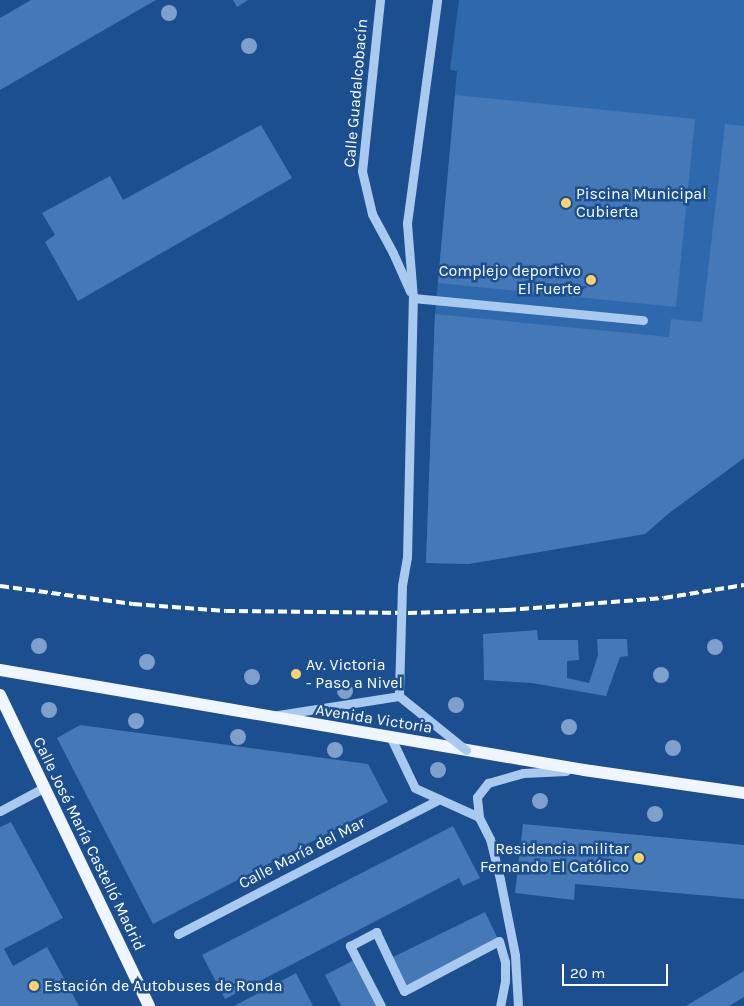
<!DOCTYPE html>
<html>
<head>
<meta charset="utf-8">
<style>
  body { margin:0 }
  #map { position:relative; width:744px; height:1006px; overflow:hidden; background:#1b4f8f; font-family:Karla,sans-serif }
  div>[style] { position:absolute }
  .green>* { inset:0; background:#2e69ad }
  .building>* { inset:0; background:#4478b7 }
  .minor>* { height:9px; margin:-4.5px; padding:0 4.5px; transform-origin:4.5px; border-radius:4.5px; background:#a9c9ee }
  .major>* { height:12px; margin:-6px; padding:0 6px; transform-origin:6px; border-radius:6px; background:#f0f6ff }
  .rail>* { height:4px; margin-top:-2px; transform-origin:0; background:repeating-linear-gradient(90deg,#fff 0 9px,transparent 0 13px) }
  .minor-bridge>* { height:9px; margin:-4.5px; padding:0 4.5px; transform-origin:4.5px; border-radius:4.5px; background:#a9c9ee }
  .trees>* { width:16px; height:16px; margin:-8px; border-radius:50%; background:#7ea0ca }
  .dots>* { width:14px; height:14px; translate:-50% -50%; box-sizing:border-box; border:2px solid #1b4f8f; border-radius:50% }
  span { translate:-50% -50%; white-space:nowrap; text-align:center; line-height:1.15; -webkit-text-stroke:5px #1b4f8f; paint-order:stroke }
  .street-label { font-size:16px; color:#fff }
  .poi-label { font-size:16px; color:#fff }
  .left { translate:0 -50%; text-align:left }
  .right { translate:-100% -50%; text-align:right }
  .scale { position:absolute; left:562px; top:964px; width:106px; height:22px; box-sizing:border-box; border:2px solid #fff; border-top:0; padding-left:6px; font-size:15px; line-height:18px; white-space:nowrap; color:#fff; -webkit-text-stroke:4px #1b4f8f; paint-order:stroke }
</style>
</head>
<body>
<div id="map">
  <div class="green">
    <div style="clip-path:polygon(459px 0,744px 0,744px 458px,669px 513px,645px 534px,468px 564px,426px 563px,435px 314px,457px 71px,450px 70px)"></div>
  </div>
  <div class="building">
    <div style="clip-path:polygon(31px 0,156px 0,0 90px,0 18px)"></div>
    <div style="clip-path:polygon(233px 0,248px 0,237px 7px)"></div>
    <div style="clip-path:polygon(455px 95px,695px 119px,676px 307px,438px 283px)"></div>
    <div style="clip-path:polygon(725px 124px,744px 126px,744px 458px,669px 513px,645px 534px,468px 564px,426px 563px,435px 314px,669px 337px,671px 319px,702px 322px)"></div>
    <div style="clip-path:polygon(261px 125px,292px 178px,78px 301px,45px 242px,55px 235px,42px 213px,110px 176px,123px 200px)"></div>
    <div style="clip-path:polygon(537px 630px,538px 640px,578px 640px,579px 660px,567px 661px,567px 678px,589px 683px,598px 655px,597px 639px,627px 639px,628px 656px,620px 657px,606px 696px,532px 683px,484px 680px,483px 634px)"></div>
    <div style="clip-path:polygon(80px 725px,368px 764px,388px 802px,153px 924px,57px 738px)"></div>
    <div style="clip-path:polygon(11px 822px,63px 918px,4px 949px,13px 966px,47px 947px,79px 1006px,0 1006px,0 827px)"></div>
    <div style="clip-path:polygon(523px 824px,744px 845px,744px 899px,575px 884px,574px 900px,515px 893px)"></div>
    <div style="clip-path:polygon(453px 826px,480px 878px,463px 886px,459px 878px,225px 999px,202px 955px)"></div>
    <div style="clip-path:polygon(485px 912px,499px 941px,404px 991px,389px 959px)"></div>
    <div style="clip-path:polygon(356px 959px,381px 1006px,341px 1006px,325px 975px)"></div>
    <div style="clip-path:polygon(744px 971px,744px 997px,729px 1006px,686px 1006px)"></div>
    <div style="clip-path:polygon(296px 973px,313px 1006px,234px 1006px,264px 990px)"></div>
  </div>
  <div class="minor">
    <div style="left:380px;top:0;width:172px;rotate:96deg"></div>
    <div style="left:362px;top:171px;width:44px;rotate:76.9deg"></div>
    <div style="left:372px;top:214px;width:44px;rotate:61.7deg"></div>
    <div style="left:393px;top:253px;width:42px;rotate:65.9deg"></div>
    <div style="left:413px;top:298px;width:231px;rotate:5.5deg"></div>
    <div style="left:407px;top:557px;width:259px;rotate:-88.7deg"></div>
    <div style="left:413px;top:298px;width:75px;rotate:-94.6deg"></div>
    <div style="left:407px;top:223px;width:225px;rotate:-82.3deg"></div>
    <div style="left:278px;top:715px;width:122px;rotate:-8.9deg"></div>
    <div style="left:391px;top:738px;width:55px;rotate:64.4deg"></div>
    <div style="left:415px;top:788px;width:70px;rotate:24.4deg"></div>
    <div style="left:0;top:811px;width:51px;rotate:-28.1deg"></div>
    <div style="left:178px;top:934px;width:294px;rotate:-27.3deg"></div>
    <div style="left:381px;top:1006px;width:68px;rotate:-117.3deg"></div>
    <div style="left:350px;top:946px;width:30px;rotate:-28deg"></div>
    <div style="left:376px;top:932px;width:65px;rotate:64.6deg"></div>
    <div style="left:404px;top:991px;width:107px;rotate:-27.8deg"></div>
    <div style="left:499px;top:941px;width:22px;rotate:74deg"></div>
    <div style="left:505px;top:962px;width:19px;rotate:90deg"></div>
    <div style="left:505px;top:981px;width:25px;rotate:101deg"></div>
    <div style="left:518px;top:1006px;width:51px;rotate:-93.4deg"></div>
    <div style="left:515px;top:955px;width:77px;rotate:-101.2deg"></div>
    <div style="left:500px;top:879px;width:41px;rotate:-104deg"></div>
    <div style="left:490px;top:839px;width:25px;rotate:-117deg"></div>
    <div style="left:479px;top:817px;width:20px;rotate:-96deg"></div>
    <div style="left:477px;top:797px;width:18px;rotate:-52deg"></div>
    <div style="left:488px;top:783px;width:36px;rotate:-16deg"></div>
    <div style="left:523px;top:773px;width:43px;rotate:-2.7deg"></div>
  </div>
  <div class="major">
    <div style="left:0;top:670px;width:592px;rotate:9.72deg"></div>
    <div style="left:584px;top:770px;width:162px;rotate:8.2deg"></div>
    <div style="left:0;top:695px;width:345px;rotate:64.4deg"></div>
  </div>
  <div class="rail">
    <div style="left:0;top:586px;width:134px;rotate:7.7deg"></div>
    <div style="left:133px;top:604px;width:93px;rotate:4.3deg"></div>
    <div style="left:226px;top:611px;width:182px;rotate:0.6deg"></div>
    <div style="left:408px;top:613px;width:99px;rotate:-1.7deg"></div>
    <div style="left:507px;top:610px;width:157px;rotate:-4.4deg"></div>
    <div style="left:664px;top:598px;width:81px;rotate:-9.2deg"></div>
  </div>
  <div class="minor-bridge">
    <div style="left:407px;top:557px;width:29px;rotate:100deg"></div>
    <div style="left:402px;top:586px;width:110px;rotate:91.6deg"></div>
    <div style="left:399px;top:696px;width:86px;rotate:38.9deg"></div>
  </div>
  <div class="trees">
    <div style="left:169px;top:13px"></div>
    <div style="left:249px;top:46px"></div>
    <div style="left:39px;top:646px"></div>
    <div style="left:715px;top:647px"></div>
    <div style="left:147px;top:662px"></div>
    <div style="left:661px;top:675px"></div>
    <div style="left:252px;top:677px"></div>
    <div style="left:345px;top:691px"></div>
    <div style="left:456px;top:705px"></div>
    <div style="left:49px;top:710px"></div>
    <div style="left:136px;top:721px"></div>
    <div style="left:569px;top:727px"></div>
    <div style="left:238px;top:737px"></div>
    <div style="left:673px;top:748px"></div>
    <div style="left:335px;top:750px"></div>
    <div style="left:438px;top:770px"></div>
    <div style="left:540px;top:801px"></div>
    <div style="left:655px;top:814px"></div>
  </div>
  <div class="dots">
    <div style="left:566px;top:203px;background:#ffd166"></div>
    <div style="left:591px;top:280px;background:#ffd166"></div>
    <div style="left:296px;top:674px;background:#ffd166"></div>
    <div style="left:639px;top:858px;background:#ffd166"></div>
    <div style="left:34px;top:986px;background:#ffd166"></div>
  </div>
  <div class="street-label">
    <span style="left:356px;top:93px;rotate:-85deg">Calle Guadalcobacín</span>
    <span style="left:374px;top:719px;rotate:9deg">Avenida Victoria</span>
    <span style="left:89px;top:844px;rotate:64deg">Calle José María Castelló Madrid</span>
    <span style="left:302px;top:853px;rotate:-27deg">Calle María del Mar</span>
  </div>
  <div class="poi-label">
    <span class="left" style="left:576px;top:203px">Piscina Municipal<br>Cubierta</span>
    <span class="right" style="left:581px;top:280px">Complejo deportivo<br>El Fuerte</span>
    <span class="left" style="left:306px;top:674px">Av. Victoria<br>- Paso a Nivel</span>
    <span class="right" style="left:629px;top:858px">Residencia militar<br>Fernando El Católico</span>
    <span class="left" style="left:44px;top:986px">Estación de Autobuses de Ronda</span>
  </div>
  <div class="scale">20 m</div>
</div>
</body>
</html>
